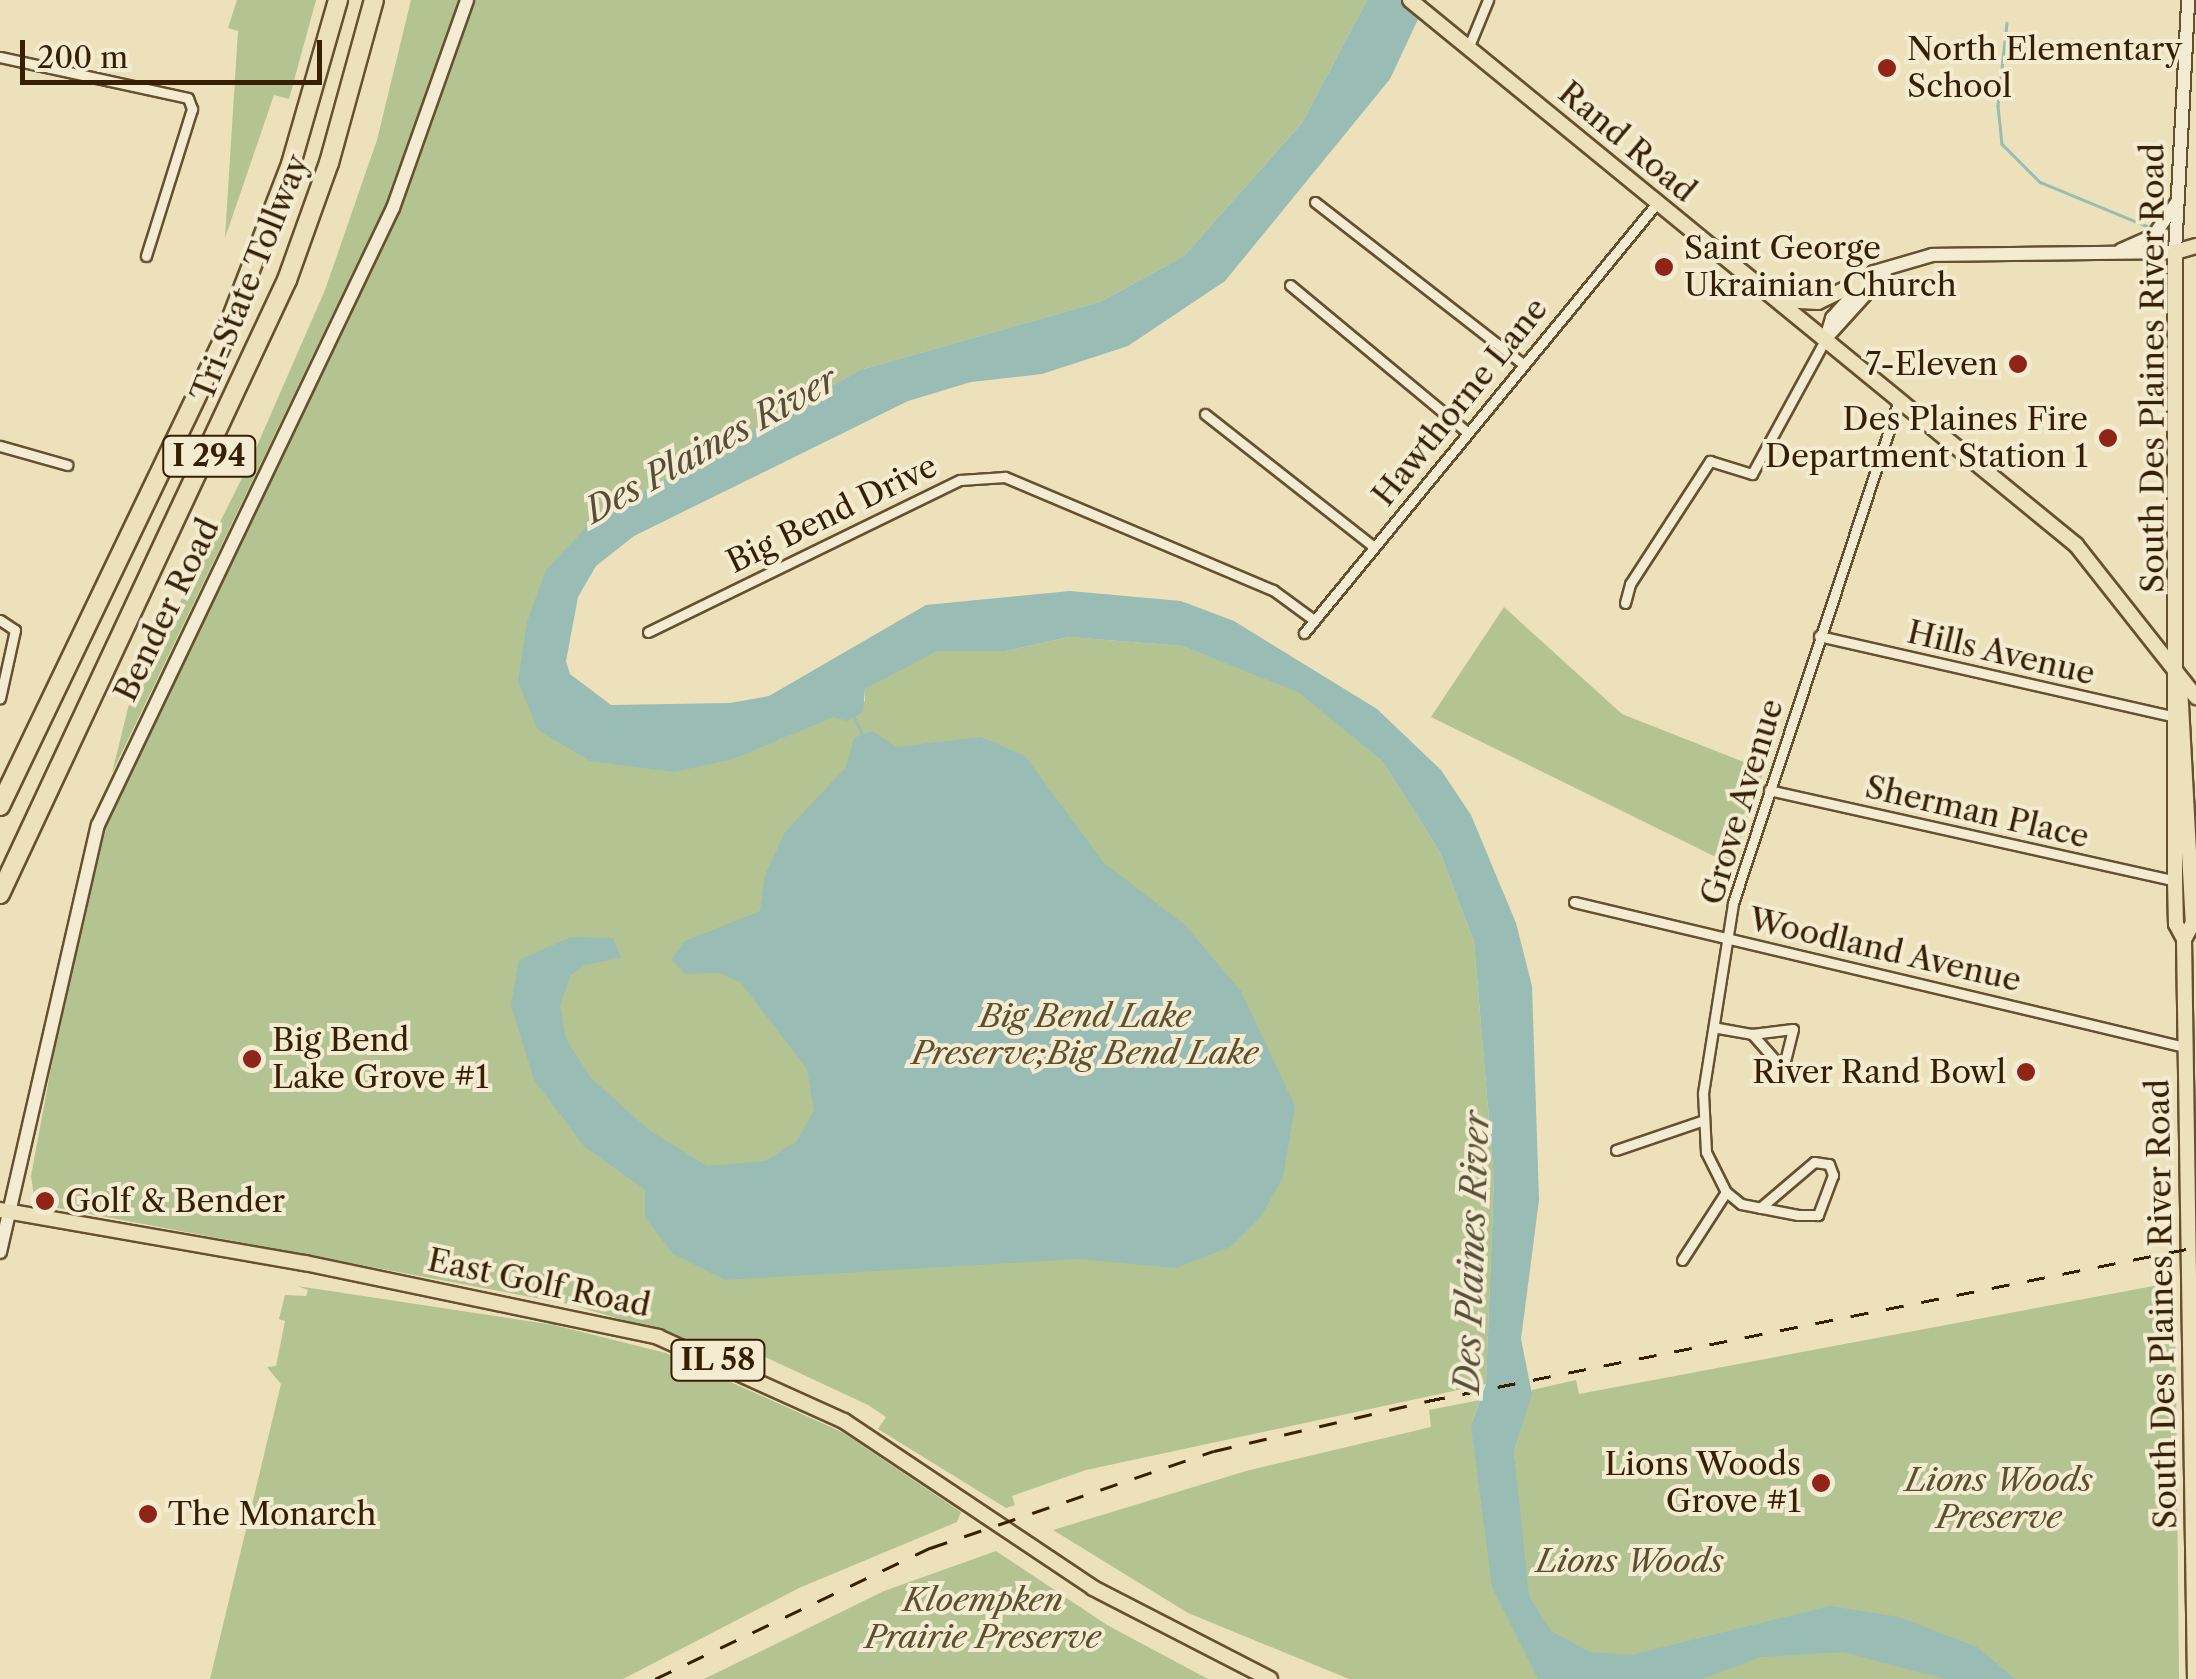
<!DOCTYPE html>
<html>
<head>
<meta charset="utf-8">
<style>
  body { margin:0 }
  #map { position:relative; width:2196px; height:1679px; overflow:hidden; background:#ece1ba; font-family:"Libre Caslon Text",serif }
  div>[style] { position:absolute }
  .green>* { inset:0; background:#b4c392 }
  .water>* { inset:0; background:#99bcb5 }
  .stream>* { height:2.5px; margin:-1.25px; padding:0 1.25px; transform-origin:1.25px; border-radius:1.25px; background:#99bcb5 }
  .roads { filter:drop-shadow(2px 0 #665030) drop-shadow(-2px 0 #665030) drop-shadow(0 2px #665030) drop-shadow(0 -2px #665030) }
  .street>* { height:9px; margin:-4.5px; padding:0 4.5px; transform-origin:4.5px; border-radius:4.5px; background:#f3ecd2 }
  .secondary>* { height:12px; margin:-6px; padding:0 6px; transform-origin:6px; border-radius:6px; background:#f3ecd2 }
  .primary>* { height:14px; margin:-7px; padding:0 7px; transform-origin:7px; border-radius:7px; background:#ece1ba }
  .highway>* { height:18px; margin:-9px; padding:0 9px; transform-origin:9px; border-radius:9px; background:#ece1ba }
  .rail>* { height:2.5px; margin-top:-1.25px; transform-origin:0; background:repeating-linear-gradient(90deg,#391f02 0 18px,transparent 0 36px) }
  .dots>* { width:28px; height:28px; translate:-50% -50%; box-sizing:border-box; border:5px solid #f3ecd2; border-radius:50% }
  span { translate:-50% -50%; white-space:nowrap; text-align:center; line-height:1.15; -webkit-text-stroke:8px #f3ecd2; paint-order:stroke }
  .shield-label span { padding:2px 8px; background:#f3ecd2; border:2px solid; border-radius:8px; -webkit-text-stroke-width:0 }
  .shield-label { font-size:30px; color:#391f02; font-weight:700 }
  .poi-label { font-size:32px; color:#391f02 }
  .left { translate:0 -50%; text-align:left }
  .right { translate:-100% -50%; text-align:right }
  .street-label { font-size:32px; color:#391f02 }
  .park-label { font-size:32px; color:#5e502d; font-style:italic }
  .water-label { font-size:35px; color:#564e38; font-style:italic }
  .scale { position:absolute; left:20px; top:40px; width:302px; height:45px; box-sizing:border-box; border:5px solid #391f02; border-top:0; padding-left:12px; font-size:30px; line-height:35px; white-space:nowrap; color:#391f02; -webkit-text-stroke:8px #f3ecd2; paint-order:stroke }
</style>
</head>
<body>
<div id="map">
  <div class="green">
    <div style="clip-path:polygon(237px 0,316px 0,289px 99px,274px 95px,225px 238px,238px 31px,228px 28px)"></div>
    <div style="clip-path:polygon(411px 0,460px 0,406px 161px,112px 773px,129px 704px,250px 462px,325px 290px,377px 140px)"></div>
    <div style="clip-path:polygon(475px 0,1367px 0,1302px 123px,1184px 256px,1100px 302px,860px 370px,596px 517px,538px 730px,779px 740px,865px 701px,865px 689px,884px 676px,937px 651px,1006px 651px,1069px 637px,1182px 646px,1298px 691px,1383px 762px,1440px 852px,1474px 942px,1494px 1179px,1486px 1384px,1086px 1470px,1012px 1496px,1015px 1505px,1006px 1508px,878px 1429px,886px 1417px,868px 1405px,733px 1342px,709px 1346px,573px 1305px,48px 1206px,34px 1196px,31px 1176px,71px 960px,104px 826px,405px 197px)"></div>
    <div style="clip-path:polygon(1504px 607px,1622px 714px,1764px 770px,1732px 865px,1431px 717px)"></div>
    <div style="clip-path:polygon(2175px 1282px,2179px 1679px,1349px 1679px,1188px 1613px,1053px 1530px,1246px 1471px,1431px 1427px,1429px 1410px,1480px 1400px,1471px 1425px,1524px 1574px,1514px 1451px,1532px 1390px,1576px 1380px,1579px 1394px)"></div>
    <div style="clip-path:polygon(297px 1286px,554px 1325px,666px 1353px,842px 1432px,961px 1512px,957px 1522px,799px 1588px,623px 1679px,210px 1679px,281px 1384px,267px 1367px,276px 1366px,285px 1321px,279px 1319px,285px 1295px,306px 1296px,308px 1290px)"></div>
    <div style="clip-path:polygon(996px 1551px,1107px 1625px,1208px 1679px,704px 1679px,884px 1591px)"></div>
  </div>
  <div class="water">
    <div style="clip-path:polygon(1367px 0,1427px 0,1390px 79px,1225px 281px,1128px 346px,1042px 374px,971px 382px,908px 401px,634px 536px,596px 566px,578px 597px,566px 661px,570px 674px,611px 705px,730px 703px,769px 696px,926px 605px,1070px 591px,1181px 601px,1234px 621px,1377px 709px,1441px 770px,1471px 815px,1516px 923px,1532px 986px,1539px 1200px,1521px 1339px,1532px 1394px,1514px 1451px,1529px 1596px,1551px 1631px,1590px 1652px,1631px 1655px,1830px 1606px,1899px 1617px,1977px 1647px,2015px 1679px,1945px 1679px,1843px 1652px,1760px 1657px,1702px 1679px,1538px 1679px,1492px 1587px,1471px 1425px,1486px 1384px,1494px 1179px,1474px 942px,1440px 852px,1383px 762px,1298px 692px,1182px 646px,1069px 637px,1006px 651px,937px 651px,865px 689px,863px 712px,847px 721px,834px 717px,733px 759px,674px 772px,590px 761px,538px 730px,518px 682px,527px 622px,546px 570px,596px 517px,860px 370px,1100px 302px,1184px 256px,1302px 123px)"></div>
    <div style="clip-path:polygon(872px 731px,896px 747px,981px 737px,1025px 756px,1104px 863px,1185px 925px,1241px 991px,1295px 1106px,1283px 1177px,1261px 1217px,1230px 1247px,1176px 1268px,1078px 1259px,725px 1280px,673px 1254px,645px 1217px,645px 1190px,584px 1146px,534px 1080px,511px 1005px,519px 960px,571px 937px,613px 938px,621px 958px,585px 965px,571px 975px,560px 1005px,566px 1039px,591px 1078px,649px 1130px,707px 1166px,765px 1161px,796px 1142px,814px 1111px,807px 1069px,741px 983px,720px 973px,685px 974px,671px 959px,685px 941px,760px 911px,765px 875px,785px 832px,846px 767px,854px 738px)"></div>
  </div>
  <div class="stream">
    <div style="left:2007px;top:23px;width:83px;rotate:96.2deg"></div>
    <div style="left:1998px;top:106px;width:38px;rotate:84deg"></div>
    <div style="left:2002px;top:144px;width:54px;rotate:45deg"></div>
    <div style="left:2040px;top:182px;width:116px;rotate:22.4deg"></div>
    <div style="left:855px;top:718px;width:19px;rotate:65deg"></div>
  </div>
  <div class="roads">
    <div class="street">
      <div style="left:1469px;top:46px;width:50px;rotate:-67.6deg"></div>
      <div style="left:0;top:57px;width:192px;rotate:12.3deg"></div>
      <div style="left:188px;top:98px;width:12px;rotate:70deg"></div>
      <div style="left:192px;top:109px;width:154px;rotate:107.4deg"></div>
      <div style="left:1315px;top:202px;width:262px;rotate:37.9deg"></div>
      <div style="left:1290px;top:285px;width:230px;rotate:39.7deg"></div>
      <div style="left:1205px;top:414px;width:215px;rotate:38.2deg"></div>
      <div style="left:0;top:446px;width:70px;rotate:15.8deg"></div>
      <div style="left:1625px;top:603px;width:20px;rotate:-75deg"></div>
      <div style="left:1630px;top:584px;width:147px;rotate:-57deg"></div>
      <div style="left:1710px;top:461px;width:44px;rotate:17.2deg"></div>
      <div style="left:1752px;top:474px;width:155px;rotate:-61.4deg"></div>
      <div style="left:0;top:620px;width:18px;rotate:34deg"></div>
      <div style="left:15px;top:630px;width:70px;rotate:102.4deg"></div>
      <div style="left:648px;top:632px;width:347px;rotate:-26deg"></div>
      <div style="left:960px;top:480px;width:45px;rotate:-3.8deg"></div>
      <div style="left:1005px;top:477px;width:291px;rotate:22.9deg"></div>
      <div style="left:1273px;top:590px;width:51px;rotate:36.2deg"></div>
      <div style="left:1304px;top:633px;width:556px;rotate:-50.62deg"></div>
      <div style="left:1819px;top:636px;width:362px;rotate:12.8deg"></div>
      <div style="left:1769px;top:790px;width:416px;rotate:12.6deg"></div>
      <div style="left:1574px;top:902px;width:628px;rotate:13.35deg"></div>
      <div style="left:1718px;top:1028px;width:35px;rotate:10deg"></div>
      <div style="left:1752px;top:1034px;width:41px;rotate:-7deg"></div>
      <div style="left:1793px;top:1029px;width:41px;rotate:104deg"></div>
      <div style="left:1783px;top:1069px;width:47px;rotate:-131.5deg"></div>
      <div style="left:1616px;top:1150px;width:90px;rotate:-18.8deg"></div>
      <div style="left:1760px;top:1208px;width:71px;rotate:-40.4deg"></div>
      <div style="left:1814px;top:1162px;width:15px;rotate:8deg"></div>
      <div style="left:1829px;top:1164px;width:12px;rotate:70deg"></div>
      <div style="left:1833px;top:1175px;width:43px;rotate:110.6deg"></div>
      <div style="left:1818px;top:1215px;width:20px;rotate:180deg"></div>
      <div style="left:1798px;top:1215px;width:58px;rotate:-169.1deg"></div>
      <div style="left:1741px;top:1204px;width:19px;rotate:-141deg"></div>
      <div style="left:1726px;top:1192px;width:45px;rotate:-116.6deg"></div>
      <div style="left:1706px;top:1152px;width:59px;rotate:-92.9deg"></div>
      <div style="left:1703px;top:1093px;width:192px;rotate:-81deg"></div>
      <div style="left:1733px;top:903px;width:530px;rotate:-71.74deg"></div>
      <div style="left:1682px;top:1260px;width:81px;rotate:-57.1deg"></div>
    </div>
    <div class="secondary">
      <div style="left:2121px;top:250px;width:36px;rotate:-24deg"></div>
      <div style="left:2154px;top:235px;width:39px;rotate:-55deg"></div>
      <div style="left:1827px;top:337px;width:86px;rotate:-47.8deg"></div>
      <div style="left:1826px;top:338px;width:21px;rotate:-73deg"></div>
      <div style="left:1832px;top:318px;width:62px;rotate:-47.6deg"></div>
      <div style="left:1874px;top:272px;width:60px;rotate:-16.3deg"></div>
      <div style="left:1932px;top:255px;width:243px;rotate:-0.7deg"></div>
      <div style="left:2175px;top:252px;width:252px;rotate:-87deg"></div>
      <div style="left:0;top:1252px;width:438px;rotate:-77.1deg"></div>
      <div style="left:98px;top:825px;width:684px;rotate:-64.45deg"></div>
      <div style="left:393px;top:208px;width:221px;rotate:-70.4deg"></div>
    </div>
    <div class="primary">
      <div style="left:1410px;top:0;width:861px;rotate:39.29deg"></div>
      <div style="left:2076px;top:545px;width:194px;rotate:51.7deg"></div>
      <div style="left:2175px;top:252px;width:629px;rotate:90deg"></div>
      <div style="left:2175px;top:881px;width:43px;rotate:88.7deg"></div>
      <div style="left:2176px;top:924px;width:17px;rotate:62deg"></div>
      <div style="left:2184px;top:939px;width:740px;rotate:89.15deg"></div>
      <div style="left:2175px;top:252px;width:22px;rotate:-16deg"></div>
      <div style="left:1781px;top:300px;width:37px;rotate:3deg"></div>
      <div style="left:1818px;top:302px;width:51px;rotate:-25.6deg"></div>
      <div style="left:2180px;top:686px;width:237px;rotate:86.9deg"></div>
      <div style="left:2193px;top:923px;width:18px;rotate:119deg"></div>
      <div style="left:0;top:1210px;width:310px;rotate:9.9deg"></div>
      <div style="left:305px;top:1263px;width:361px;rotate:11.8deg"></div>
      <div style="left:658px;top:1337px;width:204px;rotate:24.3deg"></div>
      <div style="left:844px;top:1421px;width:300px;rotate:33.8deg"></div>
      <div style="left:1093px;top:1588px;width:199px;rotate:27.2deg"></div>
    </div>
    <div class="highway">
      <div style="left:0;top:806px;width:513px;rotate:-64.38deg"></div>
      <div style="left:222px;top:343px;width:192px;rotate:-68.9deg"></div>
      <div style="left:291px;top:164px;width:171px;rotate:-74deg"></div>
      <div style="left:0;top:894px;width:678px;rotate:-64.95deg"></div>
      <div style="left:287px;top:280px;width:124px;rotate:-70.3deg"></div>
      <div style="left:329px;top:163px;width:169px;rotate:-74.6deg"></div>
    </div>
  </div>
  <div class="rail">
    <div style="left:655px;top:1679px;width:305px;rotate:-25.5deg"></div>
    <div style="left:930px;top:1548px;width:300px;rotate:-18.9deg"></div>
    <div style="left:1214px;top:1451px;width:219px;rotate:-13.2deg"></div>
    <div style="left:1427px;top:1401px;width:784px;rotate:-11.32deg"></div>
  </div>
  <div class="dots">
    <div style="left:1887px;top:68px;background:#8f2418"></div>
    <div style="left:1664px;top:267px;background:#8f2418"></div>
    <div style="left:2018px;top:364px;background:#8f2418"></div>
    <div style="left:2108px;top:438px;background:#8f2418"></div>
    <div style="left:252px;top:1059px;background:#8f2418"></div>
    <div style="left:2026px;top:1072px;background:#8f2418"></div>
    <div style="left:45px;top:1201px;background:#8f2418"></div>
    <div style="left:1821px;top:1483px;background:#8f2418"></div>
    <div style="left:148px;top:1514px;background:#8f2418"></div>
  </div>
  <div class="shield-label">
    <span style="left:209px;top:456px">I 294</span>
    <span style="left:718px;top:1360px">IL 58</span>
  </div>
  <div class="poi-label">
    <span class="left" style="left:1907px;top:68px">North Elementary<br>School</span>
    <span class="left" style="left:1684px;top:267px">Saint George<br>Ukrainian Church</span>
    <span class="right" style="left:1998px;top:364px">7-Eleven</span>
    <span class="right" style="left:2088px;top:438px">Des Plaines Fire<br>Department Station 1</span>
    <span class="left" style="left:272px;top:1059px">Big Bend<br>Lake Grove #1</span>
    <span class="right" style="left:2006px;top:1072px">River Rand Bowl</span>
    <span class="left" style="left:65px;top:1201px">Golf &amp; Bender</span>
    <span class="right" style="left:1801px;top:1483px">Lions Woods<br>Grove #1</span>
    <span class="left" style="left:168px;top:1514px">The Monarch</span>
  </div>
  <div class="street-label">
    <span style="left:1627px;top:142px;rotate:40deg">Rand Road</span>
    <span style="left:250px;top:278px;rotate:-68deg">Tri-State Tollway</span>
    <span style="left:2153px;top:368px;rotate:-90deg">South Des Plaines River Road</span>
    <span style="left:1460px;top:402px;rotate:-51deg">Hawthorne Lane</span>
    <span style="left:832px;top:514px;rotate:-26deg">Big Bend Drive</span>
    <span style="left:167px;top:610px;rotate:-64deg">Bender Road</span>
    <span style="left:2001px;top:653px;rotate:13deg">Hills Avenue</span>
    <span style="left:1742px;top:802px;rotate:-73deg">Grove Avenue</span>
    <span style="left:1977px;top:812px;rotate:13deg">Sherman Place</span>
    <span style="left:1885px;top:950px;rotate:13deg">Woodland Avenue</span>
    <span style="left:539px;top:1283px;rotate:12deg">East Golf Road</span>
    <span style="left:2162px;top:1304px;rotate:-91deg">South Des Plaines River Road</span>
  </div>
  <div class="park-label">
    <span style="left:1085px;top:1035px">Big Bend Lake<br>Preserve;Big Bend Lake</span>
    <span style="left:1999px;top:1499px">Lions Woods<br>Preserve</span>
    <span style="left:1630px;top:1561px">Lions Woods</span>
    <span style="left:983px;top:1619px">Kloempken<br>Prairie Preserve</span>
  </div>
  <div class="water-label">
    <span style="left:711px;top:445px;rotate:-29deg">Des Plaines River</span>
    <span style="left:1472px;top:1252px;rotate:-88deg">Des Plaines River</span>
  </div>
  <div class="scale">200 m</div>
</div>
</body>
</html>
